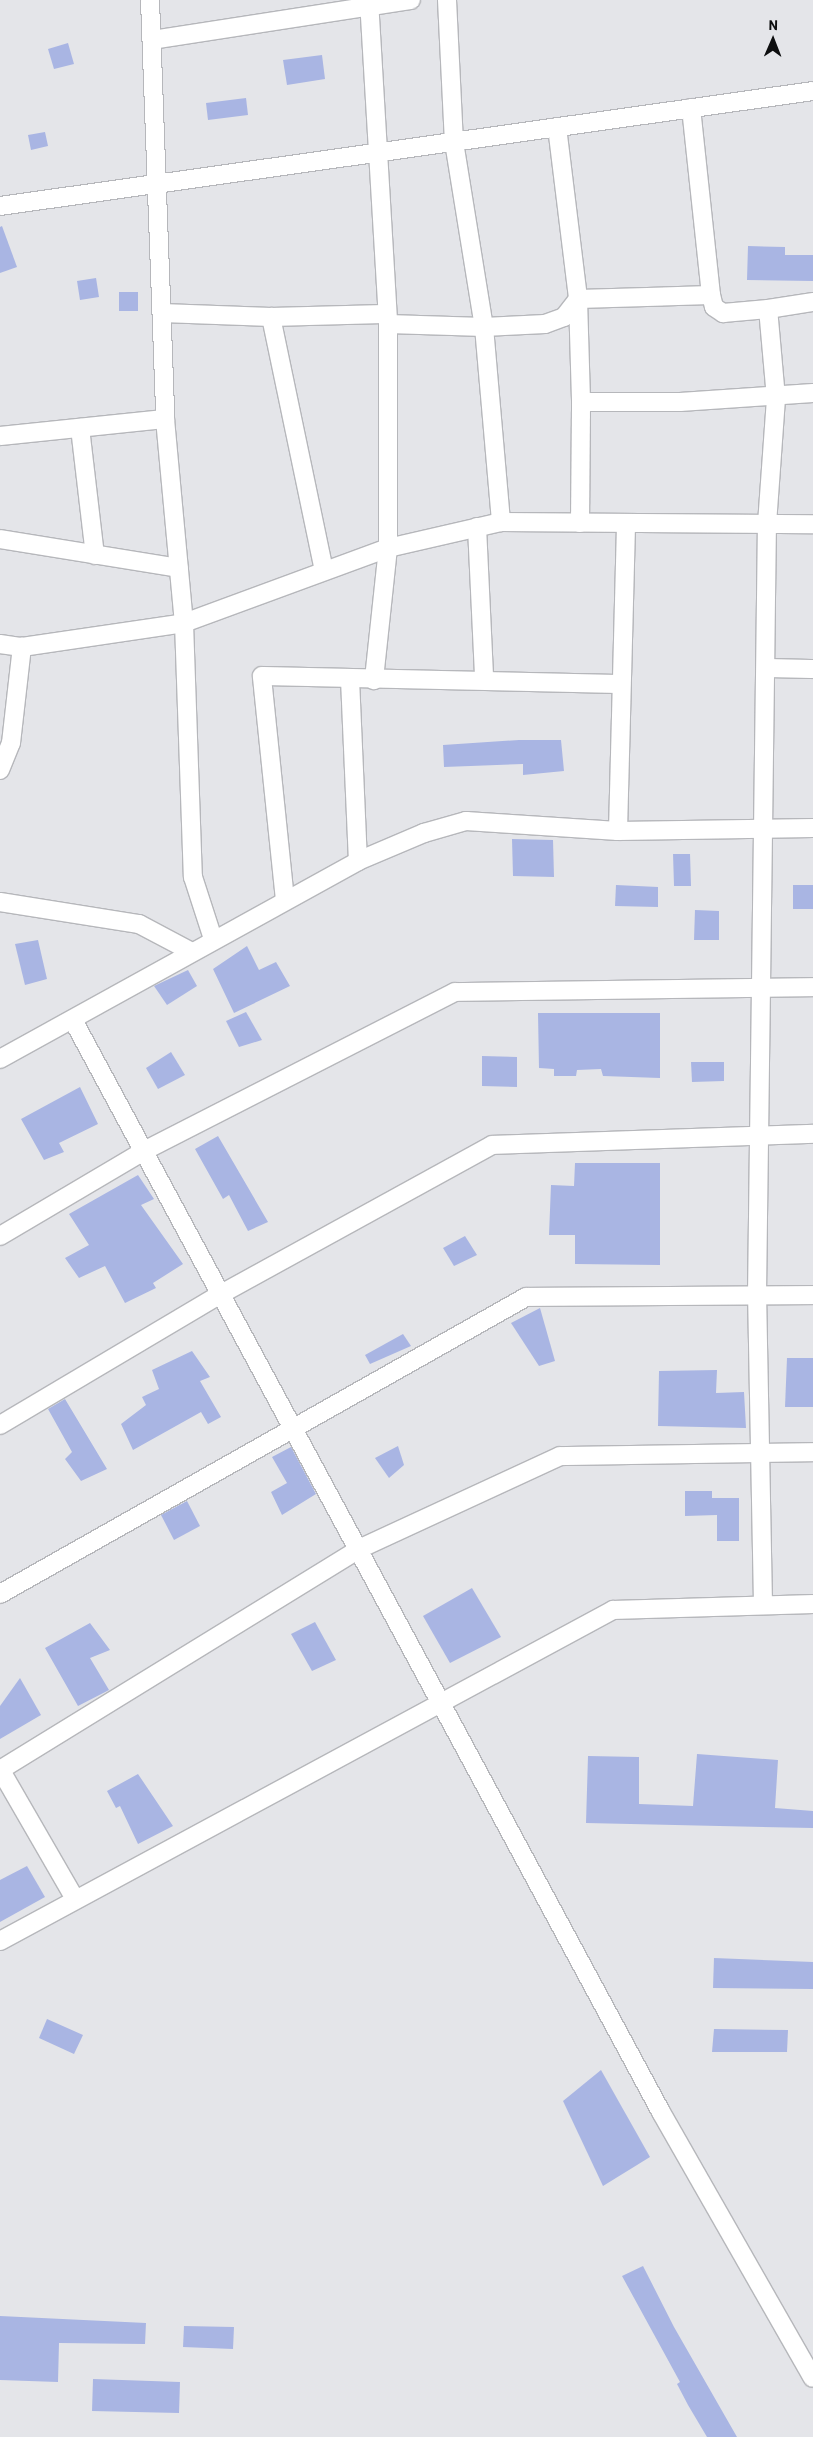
<!DOCTYPE html>
<html>
<head>
<meta charset="utf-8">
<style>
  body { margin:0 }
  #map { position:relative; width:813px; height:2437px; overflow:hidden; background:#e4e5e9; font-family:Barlow,sans-serif }
  div>[style] { position:absolute }
  .building>* { inset:0; background:#a9b5e3 }
  .roads { filter:drop-shadow(1px 0 #b6b7bb) drop-shadow(-1px 0 #b6b7bb) drop-shadow(0 1px #b6b7bb) drop-shadow(0 -1px #b6b7bb) }
  .minor>* { height:18px; margin:-9px; padding:0 9px; transform-origin:9px; border-radius:9px; background:#fff }
  span { translate:-50% -50%; white-space:nowrap; text-align:center; line-height:1.15; -webkit-text-stroke:5px #e4e5e9; paint-order:stroke }
  .north { position:absolute; left:748px; top:15px; width:50px; height:50px; -webkit-text-stroke:4px #e4e5e9; paint-order:stroke; rotate:1deg; font-size:14px; font-weight:700; line-height:20px; text-align:center; color:#0e0f10 }
  .north::after { content:''; display:block; margin:auto; width:18px; height:22px; background:#0e0f10; clip-path:polygon(50% 0,100% 100%,50% 72%,0 100%) }
</style>
</head>
<body>
<div id="map">
  <div class="building">
    <div style="clip-path:polygon(68px 43px,74px 64px,54px 69px,48px 49px)"></div>
    <div style="clip-path:polygon(322px 55px,325px 79px,287px 85px,283px 60px)"></div>
    <div style="clip-path:polygon(246px 98px,248px 115px,208px 120px,206px 103px)"></div>
    <div style="clip-path:polygon(45px 132px,48px 146px,31px 150px,28px 135px)"></div>
    <div style="clip-path:polygon(2px 226px,17px 267px,0 273px,0 227px)"></div>
    <div style="clip-path:polygon(748px 246px,785px 247px,785px 255px,813px 255px,813px 281px,747px 280px)"></div>
    <div style="clip-path:polygon(96px 278px,99px 297px,80px 300px,77px 281px)"></div>
    <div style="clip-path:polygon(119px 292px,138px 292px,138px 311px,119px 311px)"></div>
    <div style="clip-path:polygon(519px 740px,561px 740px,564px 771px,523px 775px,523px 764px,444px 767px,443px 745px)"></div>
    <div style="clip-path:polygon(512px 839px,553px 840px,554px 877px,513px 876px)"></div>
    <div style="clip-path:polygon(673px 854px,690px 854px,691px 886px,674px 886px)"></div>
    <div style="clip-path:polygon(616px 885px,658px 887px,658px 907px,615px 906px)"></div>
    <div style="clip-path:polygon(793px 885px,813px 885px,813px 909px,793px 909px)"></div>
    <div style="clip-path:polygon(695px 910px,719px 911px,719px 940px,694px 940px)"></div>
    <div style="clip-path:polygon(38px 940px,47px 979px,25px 985px,15px 944px)"></div>
    <div style="clip-path:polygon(247px 946px,259px 970px,276px 962px,290px 986px,234px 1013px,213px 969px)"></div>
    <div style="clip-path:polygon(188px 970px,197px 986px,167px 1005px,154px 986px)"></div>
    <div style="clip-path:polygon(246px 1012px,262px 1040px,239px 1047px,226px 1021px)"></div>
    <div style="clip-path:polygon(538px 1013px,660px 1013px,660px 1078px,603px 1076px,601px 1069px,577px 1070px,576px 1076px,554px 1076px,554px 1069px,539px 1068px)"></div>
    <div style="clip-path:polygon(171px 1052px,185px 1075px,158px 1089px,146px 1068px)"></div>
    <div style="clip-path:polygon(482px 1056px,517px 1057px,517px 1087px,482px 1086px)"></div>
    <div style="clip-path:polygon(691px 1062px,724px 1062px,724px 1081px,692px 1082px)"></div>
    <div style="clip-path:polygon(80px 1087px,98px 1124px,59px 1143px,64px 1152px,44px 1160px,21px 1119px)"></div>
    <div style="clip-path:polygon(218px 1136px,268px 1222px,248px 1231px,229px 1195px,223px 1199px,195px 1149px)"></div>
    <div style="clip-path:polygon(575px 1163px,660px 1163px,660px 1265px,575px 1264px,575px 1235px,549px 1235px,551px 1185px,574px 1186px)"></div>
    <div style="clip-path:polygon(138px 1175px,154px 1199px,141px 1205px,183px 1264px,153px 1283px,156px 1288px,125px 1303px,105px 1266px,79px 1278px,65px 1258px,89px 1245px,69px 1214px)"></div>
    <div style="clip-path:polygon(465px 1236px,477px 1255px,454px 1266px,443px 1248px)"></div>
    <div style="clip-path:polygon(540px 1308px,555px 1361px,539px 1366px,511px 1323px)"></div>
    <div style="clip-path:polygon(403px 1334px,411px 1346px,370px 1364px,365px 1355px)"></div>
    <div style="clip-path:polygon(192px 1351px,210px 1377px,200px 1381px,221px 1417px,208px 1424px,201px 1412px,133px 1450px,121px 1424px,146px 1405px,142px 1397px,159px 1389px,152px 1370px)"></div>
    <div style="clip-path:polygon(787px 1358px,813px 1358px,813px 1407px,785px 1407px)"></div>
    <div style="clip-path:polygon(717px 1370px,716px 1393px,744px 1392px,746px 1428px,658px 1426px,659px 1371px)"></div>
    <div style="clip-path:polygon(65px 1399px,107px 1469px,81px 1481px,65px 1459px,72px 1452px,48px 1409px)"></div>
    <div style="clip-path:polygon(398px 1446px,404px 1465px,389px 1478px,375px 1458px)"></div>
    <div style="clip-path:polygon(291px 1447px,316px 1494px,282px 1515px,271px 1492px,287px 1483px,272px 1457px)"></div>
    <div style="clip-path:polygon(685px 1491px,712px 1491px,712px 1498px,739px 1498px,739px 1541px,717px 1541px,717px 1515px,685px 1516px)"></div>
    <div style="clip-path:polygon(187px 1501px,200px 1526px,174px 1540px,161px 1515px)"></div>
    <div style="clip-path:polygon(472px 1588px,501px 1637px,450px 1663px,423px 1616px)"></div>
    <div style="clip-path:polygon(315px 1622px,336px 1660px,312px 1671px,291px 1634px)"></div>
    <div style="clip-path:polygon(90px 1623px,110px 1650px,90px 1658px,109px 1690px,78px 1706px,45px 1648px)"></div>
    <div style="clip-path:polygon(20px 1678px,41px 1715px,0 1739px,0 1706px)"></div>
    <div style="clip-path:polygon(697px 1754px,778px 1760px,775px 1808px,813px 1811px,813px 1828px,586px 1823px,588px 1756px,639px 1757px,639px 1804px,693px 1806px)"></div>
    <div style="clip-path:polygon(138px 1774px,173px 1826px,138px 1844px,120px 1806px,116px 1808px,107px 1791px)"></div>
    <div style="clip-path:polygon(27px 1866px,45px 1897px,0 1922px,0 1880px)"></div>
    <div style="clip-path:polygon(714px 1958px,813px 1962px,813px 1989px,713px 1988px)"></div>
    <div style="clip-path:polygon(47px 2019px,83px 2035px,74px 2054px,39px 2038px)"></div>
    <div style="clip-path:polygon(714px 2029px,788px 2030px,787px 2052px,712px 2052px)"></div>
    <div style="clip-path:polygon(601px 2070px,650px 2157px,603px 2186px,563px 2101px)"></div>
    <div style="clip-path:polygon(643px 2266px,674px 2327px,737px 2437px,707px 2437px,688px 2405px,677px 2384px,680px 2382px,622px 2276px)"></div>
    <div style="clip-path:polygon(0 2316px,146px 2323px,145px 2344px,59px 2343px,58px 2382px,0 2380px)"></div>
    <div style="clip-path:polygon(184px 2326px,234px 2327px,233px 2349px,183px 2347px)"></div>
    <div style="clip-path:polygon(93px 2379px,180px 2382px,179px 2413px,92px 2411px)"></div>
  </div>
  <div class="roads">
    <div class="minor">
      <div style="left:150px;top:0;width:419px;rotate:87.9deg"></div>
      <div style="left:165px;top:419px;width:205px;rotate:84.7deg"></div>
      <div style="left:184px;top:623px;width:254px;rotate:88deg"></div>
      <div style="left:193px;top:877px;width:65px;rotate:72.1deg"></div>
      <div style="left:369px;top:0;width:325px;rotate:86.6deg"></div>
      <div style="left:388px;top:324px;width:224px;rotate:90deg"></div>
      <div style="left:388px;top:548px;width:133px;rotate:96.1deg"></div>
      <div style="left:447px;top:0;width:142px;rotate:87.2deg"></div>
      <div style="left:454px;top:142px;width:187px;rotate:80.8deg"></div>
      <div style="left:484px;top:327px;width:196px;rotate:85deg"></div>
      <div style="left:152px;top:40px;width:262px;rotate:-8.8deg"></div>
      <div style="left:557px;top:127px;width:173px;rotate:83deg"></div>
      <div style="left:578px;top:299px;width:103px;rotate:88.3deg"></div>
      <div style="left:581px;top:402px;width:99px"></div>
      <div style="left:680px;top:402px;width:133px;rotate:-3.9deg"></div>
      <div style="left:0;top:206px;width:821px;rotate:-8.05deg"></div>
      <div style="left:711px;top:295px;width:12px;rotate:76deg"></div>
      <div style="left:714px;top:307px;width:11px;rotate:34deg"></div>
      <div style="left:723px;top:313px;width:45px;rotate:-5.1deg"></div>
      <div style="left:162px;top:313px;width:109px;rotate:2.1deg"></div>
      <div style="left:271px;top:317px;width:113px;rotate:-1.5deg"></div>
      <div style="left:271px;top:317px;width:259px;rotate:78.2deg"></div>
      <div style="left:388px;top:324px;width:96px;rotate:1.8deg"></div>
      <div style="left:484px;top:327px;width:61px;rotate:-2.8deg"></div>
      <div style="left:545px;top:324px;width:20px;rotate:-20deg"></div>
      <div style="left:564px;top:317px;width:23px;rotate:-52deg"></div>
      <div style="left:578px;top:299px;width:133px;rotate:-1.7deg"></div>
      <div style="left:711px;top:295px;width:188px;rotate:-96.1deg"></div>
      <div style="left:80px;top:428px;width:128px;rotate:83.3deg"></div>
      <div style="left:0;top:436px;width:166px;rotate:-5.9deg"></div>
      <div style="left:580px;top:523px;width:121px;rotate:-89.5deg"></div>
      <div style="left:477px;top:527px;width:150px;rotate:87.3deg"></div>
      <div style="left:0;top:539px;width:181px;rotate:9.2deg"></div>
      <div style="left:0;top:644px;width:22px;rotate:8deg"></div>
      <div style="left:22px;top:647px;width:164px;rotate:-8.4deg"></div>
      <div style="left:184px;top:623px;width:217px;rotate:-20.2deg"></div>
      <div style="left:388px;top:548px;width:116px;rotate:-13deg"></div>
      <div style="left:501px;top:522px;width:312px;rotate:0.4deg"></div>
      <div style="left:766px;top:668px;width:47px;rotate:1.2deg"></div>
      <div style="left:350px;top:679px;width:182px;rotate:87.5deg"></div>
      <div style="left:0;top:770px;width:29px;rotate:-68deg"></div>
      <div style="left:11px;top:743px;width:97px;rotate:-83.5deg"></div>
      <div style="left:618px;top:831px;width:307px;rotate:-88.5deg"></div>
      <div style="left:285px;top:900px;width:225px;rotate:-95.9deg"></div>
      <div style="left:262px;top:676px;width:358px;rotate:1.3deg"></div>
      <div style="left:0;top:902px;width:141px;rotate:9deg"></div>
      <div style="left:139px;top:924px;width:58px;rotate:27.9deg"></div>
      <div style="left:73px;top:1020px;width:1240px;rotate:61.7deg"></div>
      <div style="left:661px;top:2112px;width:306px;rotate:60.3deg"></div>
      <div style="left:0;top:1059px;width:409px;rotate:-28.9deg"></div>
      <div style="left:358px;top:861px;width:72px;rotate:-23deg"></div>
      <div style="left:424px;top:833px;width:44px;rotate:-15.9deg"></div>
      <div style="left:466px;top:821px;width:152px;rotate:3.8deg"></div>
      <div style="left:618px;top:831px;width:195px;rotate:-0.9deg"></div>
      <div style="left:0;top:1236px;width:167px;rotate:-30.6deg"></div>
      <div style="left:144px;top:1151px;width:349px;rotate:-27.1deg"></div>
      <div style="left:455px;top:992px;width:358px;rotate:-0.8deg"></div>
      <div style="left:0;top:1425px;width:257px;rotate:-30.7deg"></div>
      <div style="left:221px;top:1294px;width:309px;rotate:-28.8deg"></div>
      <div style="left:492px;top:1145px;width:321px;rotate:-2deg"></div>
      <div style="left:0;top:1594px;width:604px;rotate:-29.45deg"></div>
      <div style="left:526px;top:1297px;width:287px;rotate:-0.4deg"></div>
      <div style="left:763px;top:1604px;width:309px;rotate:-91.1deg"></div>
      <div style="left:757px;top:1295px;width:771px;rotate:-89.26deg"></div>
      <div style="left:767px;top:524px;width:126px;rotate:-85.9deg"></div>
      <div style="left:776px;top:398px;width:89px;rotate:-95.1deg"></div>
      <div style="left:768px;top:309px;width:46px;rotate:-8.8deg"></div>
      <div style="left:0;top:1769px;width:150px;rotate:60deg"></div>
      <div style="left:0;top:1770px;width:422px;rotate:-31.6deg"></div>
      <div style="left:359px;top:1549px;width:221px;rotate:-24.8deg"></div>
      <div style="left:560px;top:1456px;width:253px;rotate:-0.9deg"></div>
      <div style="left:0;top:1941px;width:697px;rotate:-28.37deg"></div>
      <div style="left:613px;top:1610px;width:200px;rotate:-1.7deg"></div>
    </div>
  </div>
  <div class="north">N</div>
</div>
</body>
</html>
